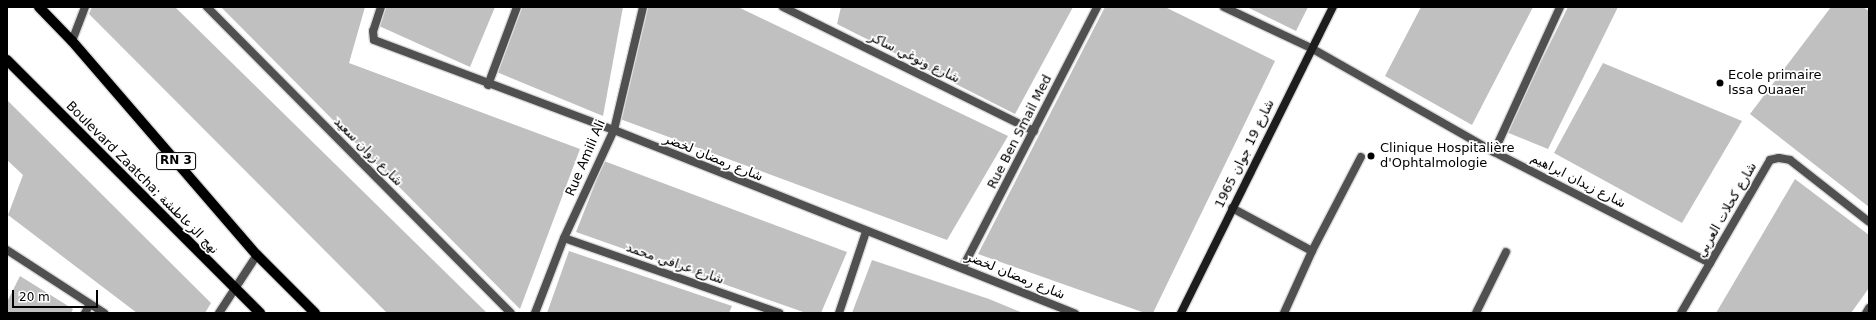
<!DOCTYPE html>
<html>
<head>
<meta charset="utf-8">
<style>
  body { margin:0 }
  #map { position:relative; width:1876px; height:320px; overflow:hidden; background:#fff; font-family:"DejaVu Sans","Noto Naskh Arabic",sans-serif }
  div>[style] { position:absolute }
  .building>* { inset:0; background:#c0c0c0 }
  .roads { filter:drop-shadow(1px 0 #dbdbdb) drop-shadow(-1px 0 #dbdbdb) drop-shadow(0 1px #dbdbdb) drop-shadow(0 -1px #dbdbdb) }
  .lane>* { height:8px; margin:-4px; padding:0 4px; transform-origin:4px; border-radius:4px; background:#505050 }
  .street>* { height:8px; margin:-4px; padding:0 4px; transform-origin:4px; border-radius:4px; background:#505050 }
  .secondary>* { height:8px; margin:-4px; padding:0 4px; transform-origin:4px; border-radius:4px; background:#1d1d1d }
  .primary>* { height:10px; margin:-5px; padding:0 5px; transform-origin:5px; border-radius:5px; background:#000 }
  .dots>* { width:11px; height:11px; translate:-50% -50%; box-sizing:border-box; border:2px solid #fff; border-radius:50% }
  span { translate:-50% -50%; white-space:nowrap; text-align:center; line-height:1.15; -webkit-text-stroke:3.5px #fff; paint-order:stroke }
  .shield-label span { padding:1px 3px; background:#fff; border:1px solid; border-radius:3px; -webkit-text-stroke-width:0 }
  .shield-label { font-size:12px; color:#000; font-weight:700 }
  .street-label { font-size:13px; color:#000 }
  .poi-label { font-size:13px; color:#000 }
  .left { translate:0 -50%; text-align:left }
  .frame { position:absolute; inset:0; border:8px solid #000; pointer-events:none }
  .scale { position:absolute; left:12px; top:290px; width:86px; height:18px; box-sizing:border-box; border:2px solid #000; border-top:0; padding-left:5px; font-size:12px; line-height:14px; white-space:nowrap; color:#000; -webkit-text-stroke:3px #fff; paint-order:stroke }
</style>
</head>
<body>
<div id="map">
  <div class="building">
    <div style="clip-path:polygon(92px 7px,175px 7px,487px 313px,387px 313px,89px 14px)"></div>
    <div style="clip-path:polygon(221px 7px,365px 7px,349px 63px,580px 149px,520px 309px)"></div>
    <div style="clip-path:polygon(386px 7px,495px 7px,470px 67px,379px 26px)"></div>
    <div style="clip-path:polygon(518px 7px,623px 7px,603px 116px,494px 71px)"></div>
    <div style="clip-path:polygon(648px 7px,738px 7px,1008px 136px,947px 240px,620px 119px)"></div>
    <div style="clip-path:polygon(841px 7px,1073px 7px,1015px 114px,837px 24px)"></div>
    <div style="clip-path:polygon(1105px 7px,1165px 7px,1275px 61px,1153px 313px,1145px 313px,978px 254px)"></div>
    <div style="clip-path:polygon(1247px 7px,1308px 7px,1296px 31px)"></div>
    <div style="clip-path:polygon(1421px 7px,1533px 7px,1472px 125px,1385px 76px)"></div>
    <div style="clip-path:polygon(1568px 7px,1618px 7px,1548px 149px,1506px 132px)"></div>
    <div style="clip-path:polygon(1831px 7px,1863px 7px,1869px 11px,1869px 207px,1750px 114px)"></div>
    <div style="clip-path:polygon(1603px 63px,1742px 121px,1682px 223px,1554px 153px)"></div>
    <div style="clip-path:polygon(7px 100px,211px 303px,205px 313px,137px 313px,8px 215px,23px 175px,7px 160px)"></div>
    <div style="clip-path:polygon(604px 161px,847px 252px,821px 313px,806px 313px,576px 232px)"></div>
    <div style="clip-path:polygon(1795px 179px,1869px 235px,1869px 288px,1851px 313px,1716px 313px)"></div>
    <div style="clip-path:polygon(569px 251px,732px 306px,729px 313px,547px 313px)"></div>
    <div style="clip-path:polygon(872px 260px,989px 299px,1023px 313px,852px 313px)"></div>
    <div style="clip-path:polygon(20px 276px,73px 309px,71px 313px,7px 313px,7px 302px)"></div>
  </div>
  <div class="roads">
    <div class="lane">
      <div style="left:1232px;top:208px;width:91px;rotate:28.3deg"></div>
      <div style="left:1284px;top:313px;width:68px;rotate:-65.7deg"></div>
      <div style="left:1312px;top:251px;width:106px;rotate:-62.5deg"></div>
      <div style="left:1476px;top:313px;width:68px;rotate:-63.8deg"></div>
    </div>
    <div class="street">
      <div style="left:207px;top:7px;width:431px;rotate:45.2deg"></div>
      <div style="left:381px;top:7px;width:25px;rotate:108deg"></div>
      <div style="left:373px;top:31px;width:9px;rotate:84deg"></div>
      <div style="left:374px;top:40px;width:256px;rotate:20.6deg"></div>
      <div style="left:614px;top:130px;width:496px;rotate:21.7deg"></div>
      <div style="left:783px;top:7px;width:280px;rotate:26.3deg"></div>
      <div style="left:1224px;top:7px;width:96px;rotate:25.2deg"></div>
      <div style="left:1311px;top:48px;width:210px;rotate:29.6deg"></div>
      <div style="left:1494px;top:152px;width:243px;rotate:27.2deg"></div>
      <div style="left:72px;top:41px;width:36px;rotate:-69deg"></div>
      <div style="left:488px;top:85px;width:83px;rotate:-69.6deg"></div>
      <div style="left:1494px;top:152px;width:159px;rotate:-65.5deg"></div>
      <div style="left:564px;top:238px;width:228px;rotate:19.2deg"></div>
      <div style="left:7px;top:250px;width:116px;rotate:33deg"></div>
      <div style="left:963px;top:267px;width:292px;rotate:-62.7deg"></div>
      <div style="left:85px;top:313px;width:10px;rotate:-61deg"></div>
      <div style="left:219px;top:313px;width:69px;rotate:-56.8deg"></div>
      <div style="left:535px;top:313px;width:80px;rotate:-68.9deg"></div>
      <div style="left:564px;top:238px;width:119px;rotate:-65.2deg"></div>
      <div style="left:614px;top:130px;width:126px;rotate:-76.7deg"></div>
      <div style="left:839px;top:313px;width:85px;rotate:-71.6deg"></div>
      <div style="left:1681px;top:313px;width:177px;rotate:-59.8deg"></div>
      <div style="left:1770px;top:160px;width:9px;rotate:-13deg"></div>
      <div style="left:1779px;top:158px;width:11px;rotate:10deg"></div>
      <div style="left:1790px;top:160px;width:100px;rotate:38.1deg"></div>
      <div style="left:1866px;top:313px;width:6px;rotate:-59deg"></div>
    </div>
    <div class="secondary">
      <div style="left:1181px;top:313px;width:342px;rotate:-63.6deg"></div>
    </div>
    <div class="primary">
      <div style="left:39px;top:7px;width:47px;rotate:45.9deg"></div>
      <div style="left:72px;top:41px;width:283px;rotate:49.2deg"></div>
      <div style="left:257px;top:255px;width:82px;rotate:45deg"></div>
      <div style="left:7px;top:60px;width:358px;rotate:45deg"></div>
    </div>
  </div>
  <div class="dots">
    <div style="left:1720px;top:83px;background:#000"></div>
    <div style="left:1371px;top:156px;background:#000"></div>
  </div>
  <div class="shield-label">
    <span style="left:176px;top:161px">RN 3</span>
  </div>
  <div class="street-label">
    <span style="left:914px;top:58px;rotate:26deg">شارع ونوغي ساكر</span>
    <span style="left:1020px;top:132px;rotate:-63deg">Rue Ben Smail Med</span>
    <span style="left:368px;top:152px;rotate:45deg">شارع زوان سعيد</span>
    <span style="left:1245px;top:154px;rotate:-64deg">شارع 19 جوان 1965</span>
    <span style="left:586px;top:158px;rotate:-67deg">Rue Amili Ali</span>
    <span style="left:713px;top:158px;rotate:22deg">شارع رمضان لخضر</span>
    <span style="left:142px;top:178px;rotate:45deg">Boulevard Zaatcha; نهج الزعاطشة</span>
    <span style="left:1578px;top:181px;rotate:27deg">شارع زيدان ابراهيم</span>
    <span style="left:1727px;top:210px;rotate:-60deg">شارع كحلات العربي</span>
    <span style="left:675px;top:264px;rotate:19deg">شارع عرافي محمد</span>
    <span style="left:1015px;top:276px;rotate:22deg">شارع رمضان لخضر</span>
  </div>
  <div class="poi-label">
    <span class="left" style="left:1728px;top:83px">Ecole primaire<br>Issa Ouaaer</span>
    <span class="left" style="left:1380px;top:156px">Clinique Hospitalière<br>d'Ophtalmologie</span>
  </div>
  <div class="frame"></div>
  <div class="scale">20 m</div>
</div>
</body>
</html>
